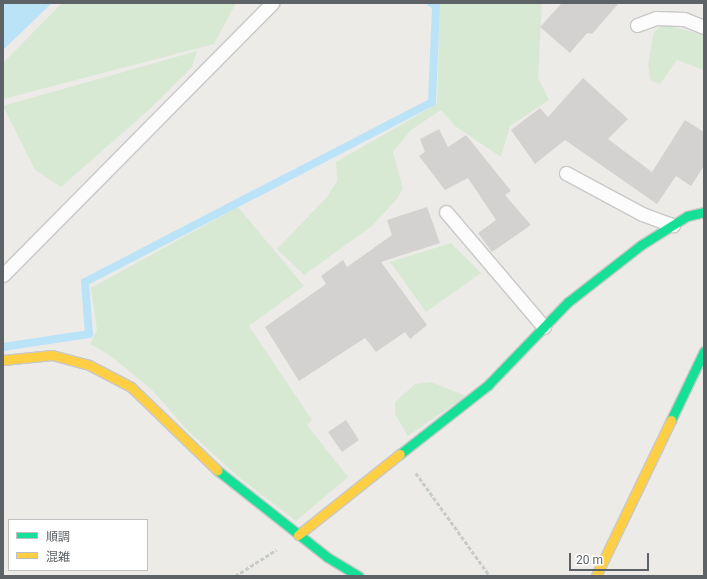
<!DOCTYPE html>
<html>
<head>
<meta charset="utf-8">
<style>
  body { margin:0 }
  #map { position:relative; width:707px; height:579px; overflow:hidden; background:#edebe8; font-family:Roboto,"Noto Sans JP",sans-serif }
  div>[style] { position:absolute }
  .green>* { inset:0; background:#d7e9d3 }
  .water>* { inset:0; background:#bbe3f8 }
  .stream>* { height:8px; margin:-4px; padding:0 4px; transform-origin:4px; border-radius:4px; background:#bbe3f8 }
  .building>* { inset:0; background:#d4d2d1 }
  .path>* { height:2.5px; margin-top:-1.25px; transform-origin:0; background:repeating-linear-gradient(90deg,#c7ccc9 0 4px,transparent 0 6px) }
  .roads { filter:drop-shadow(1px 0 #c8c8c9) drop-shadow(-1px 0 #c8c8c9) drop-shadow(0 1px #c8c8c9) drop-shadow(0 -1px #c8c8c9) }
  .lane>* { height:13px; margin:-6.5px; padding:0 6.5px; transform-origin:6.5px; border-radius:6.5px; background:#fcfcfc }
  .fast>* { height:9px; margin:-4.5px; padding:0 4.5px; transform-origin:4.5px; border-radius:4.5px; background:#16e098 }
  .slow>* { height:9px; margin:-4.5px; padding:0 4.5px; transform-origin:4.5px; border-radius:4.5px; background:#ffcf43 }
  span { translate:-50% -50%; white-space:nowrap; text-align:center; line-height:1.15; -webkit-text-stroke:4px #fff; paint-order:stroke }
  .frame { position:absolute; inset:0; border:4px solid #5d6266; pointer-events:none }
  .legend { position:absolute; left:8px; top:519px; width:140px; height:52px; box-sizing:border-box; background:#fff; border:1px solid #bec0c2; margin:0; padding:5px 7px; list-style:none; font-size:12px; color:#5d6266 }
  .legend li { display:flex; align-items:center; gap:8px; height:20px }
  .legend b { width:20px; border:1px solid #bec0c2 }
  .scale { position:absolute; left:569px; top:553px; width:80px; height:18px; box-sizing:border-box; border:2px solid #5d6266; border-top:0; padding-left:5px; font-size:12px; line-height:14px; white-space:nowrap; color:#5d6266; -webkit-text-stroke:3px #fff; paint-order:stroke }
</style>
</head>
<body>
<div id="map">
  <div class="green">
    <div style="clip-path:polygon(62px 3px,236px 3px,214px 44px,3px 99px,3px 63px)"></div>
    <div style="clip-path:polygon(436px 3px,542px 3px,538px 78px,549px 100px,510px 126px,501px 157px,455px 126px,441px 110px,411px 130px,393px 152px,403px 189px,396px 200px,372px 226px,304px 275px,277px 249px,327px 197px,337px 181px,336px 162px,437px 104px,440px 6px)"></div>
    <div style="clip-path:polygon(663px 24px,704px 35px,704px 70px,677px 60px,660px 84px,650px 80px,648px 64px,654px 32px)"></div>
    <div style="clip-path:polygon(197px 51px,192px 67px,152px 107px,61px 187px,35px 170px,3px 106px)"></div>
    <div style="clip-path:polygon(238px 207px,304px 286px,249px 326px,312px 420px,307px 425px,348px 477px,296px 521px,241px 479px,188px 431px,151px 389px,108px 354px,90px 344px,97px 330px,91px 288px)"></div>
    <div style="clip-path:polygon(451px 243px,481px 273px,426px 312px,390px 262px)"></div>
    <div style="clip-path:polygon(431px 382px,466px 396px,408px 436px,395px 414px,395px 402px,415px 384px)"></div>
  </div>
  <div class="water">
    <div style="clip-path:polygon(3px 3px,52px 3px,3px 50px)"></div>
  </div>
  <div class="stream">
    <div style="left:3px;top:347px;width:87px;rotate:-8.6deg"></div>
    <div style="left:89px;top:334px;width:52px;rotate:-94.4deg"></div>
    <div style="left:85px;top:282px;width:391px;rotate:-27.4deg"></div>
    <div style="left:432px;top:102px;width:96px;rotate:-87.6deg"></div>
    <div style="left:436px;top:6px;width:6px;rotate:-149deg"></div>
  </div>
  <div class="building">
    <div style="clip-path:polygon(562px 3px,619px 3px,592px 34px,587px 33px,570px 53px,540px 27px)"></div>
    <div style="clip-path:polygon(583px 78px,628px 119px,608px 139px,652px 172px,685px 120px,704px 132px,704px 166px,691px 186px,676px 176px,657px 204px,565px 140px,535px 164px,511px 130px,540px 108px,548px 117px)"></div>
    <div style="clip-path:polygon(439px 129px,448px 147px,466px 135px,511px 191px,505px 195px,531px 225px,492px 252px,478px 233px,496px 220px,468px 178px,445px 190px,419px 156px,425px 152px,420px 139px)"></div>
    <div style="clip-path:polygon(427px 207px,440px 243px,381px 262px,427px 325px,410px 339px,405px 332px,376px 352px,365px 338px,299px 381px,265px 327px,326px 284px,321px 276px,343px 260px,347px 267px,392px 235px,387px 220px)"></div>
    <div style="clip-path:polygon(346px 420px,359px 440px,342px 452px,328px 432px)"></div>
  </div>
  <div class="path">
    <div style="left:416px;top:473px;width:127px;rotate:54.3deg"></div>
    <div style="left:235px;top:576px;width:49px;rotate:-32.4deg"></div>
  </div>
  <div class="roads">
    <div class="lane">
      <div style="left:637px;top:25px;width:20px;rotate:-20deg"></div>
      <div style="left:656px;top:18px;width:28px;rotate:2deg"></div>
      <div style="left:684px;top:19px;width:22px;rotate:22deg"></div>
      <div style="left:566px;top:173px;width:86px;rotate:28.3deg"></div>
      <div style="left:642px;top:214px;width:33px;rotate:20deg"></div>
      <div style="left:446px;top:212px;width:151px;rotate:49.6deg"></div>
      <div style="left:3px;top:275px;width:383px;rotate:-45.3deg"></div>
    </div>
    <div class="fast">
      <div style="left:671px;top:420px;width:76px;rotate:-64.4deg"></div>
      <div style="left:400px;top:454px;width:112px;rotate:-38.1deg"></div>
      <div style="left:488px;top:385px;width:115px;rotate:-46.1deg"></div>
      <div style="left:568px;top:302px;width:93px;rotate:-38deg"></div>
      <div style="left:641px;top:245px;width:54px;rotate:-32.2deg"></div>
      <div style="left:687px;top:216px;width:17px;rotate:-13deg"></div>
      <div style="left:217px;top:470px;width:140px;rotate:38.3deg"></div>
      <div style="left:327px;top:557px;width:37px;rotate:31deg"></div>
    </div>
    <div class="slow">
      <div style="left:3px;top:360px;width:49px;rotate:-5.8deg"></div>
      <div style="left:52px;top:355px;width:38px;rotate:15deg"></div>
      <div style="left:89px;top:365px;width:47px;rotate:27.6deg"></div>
      <div style="left:131px;top:387px;width:120px;rotate:44deg"></div>
      <div style="left:298px;top:535px;width:130px;rotate:-38.5deg"></div>
      <div style="left:596px;top:576px;width:173px;rotate:-64.3deg"></div>
    </div>
  </div>
  <div class="frame"></div>
  <ul class="legend">
  <li><b style="height:5px;background:#16e098"></b>順調</li>
  <li><b style="height:5px;background:#ffcf43"></b>混雑</li>
  </ul>
  <div class="scale">20 m</div>
</div>
</body>
</html>
